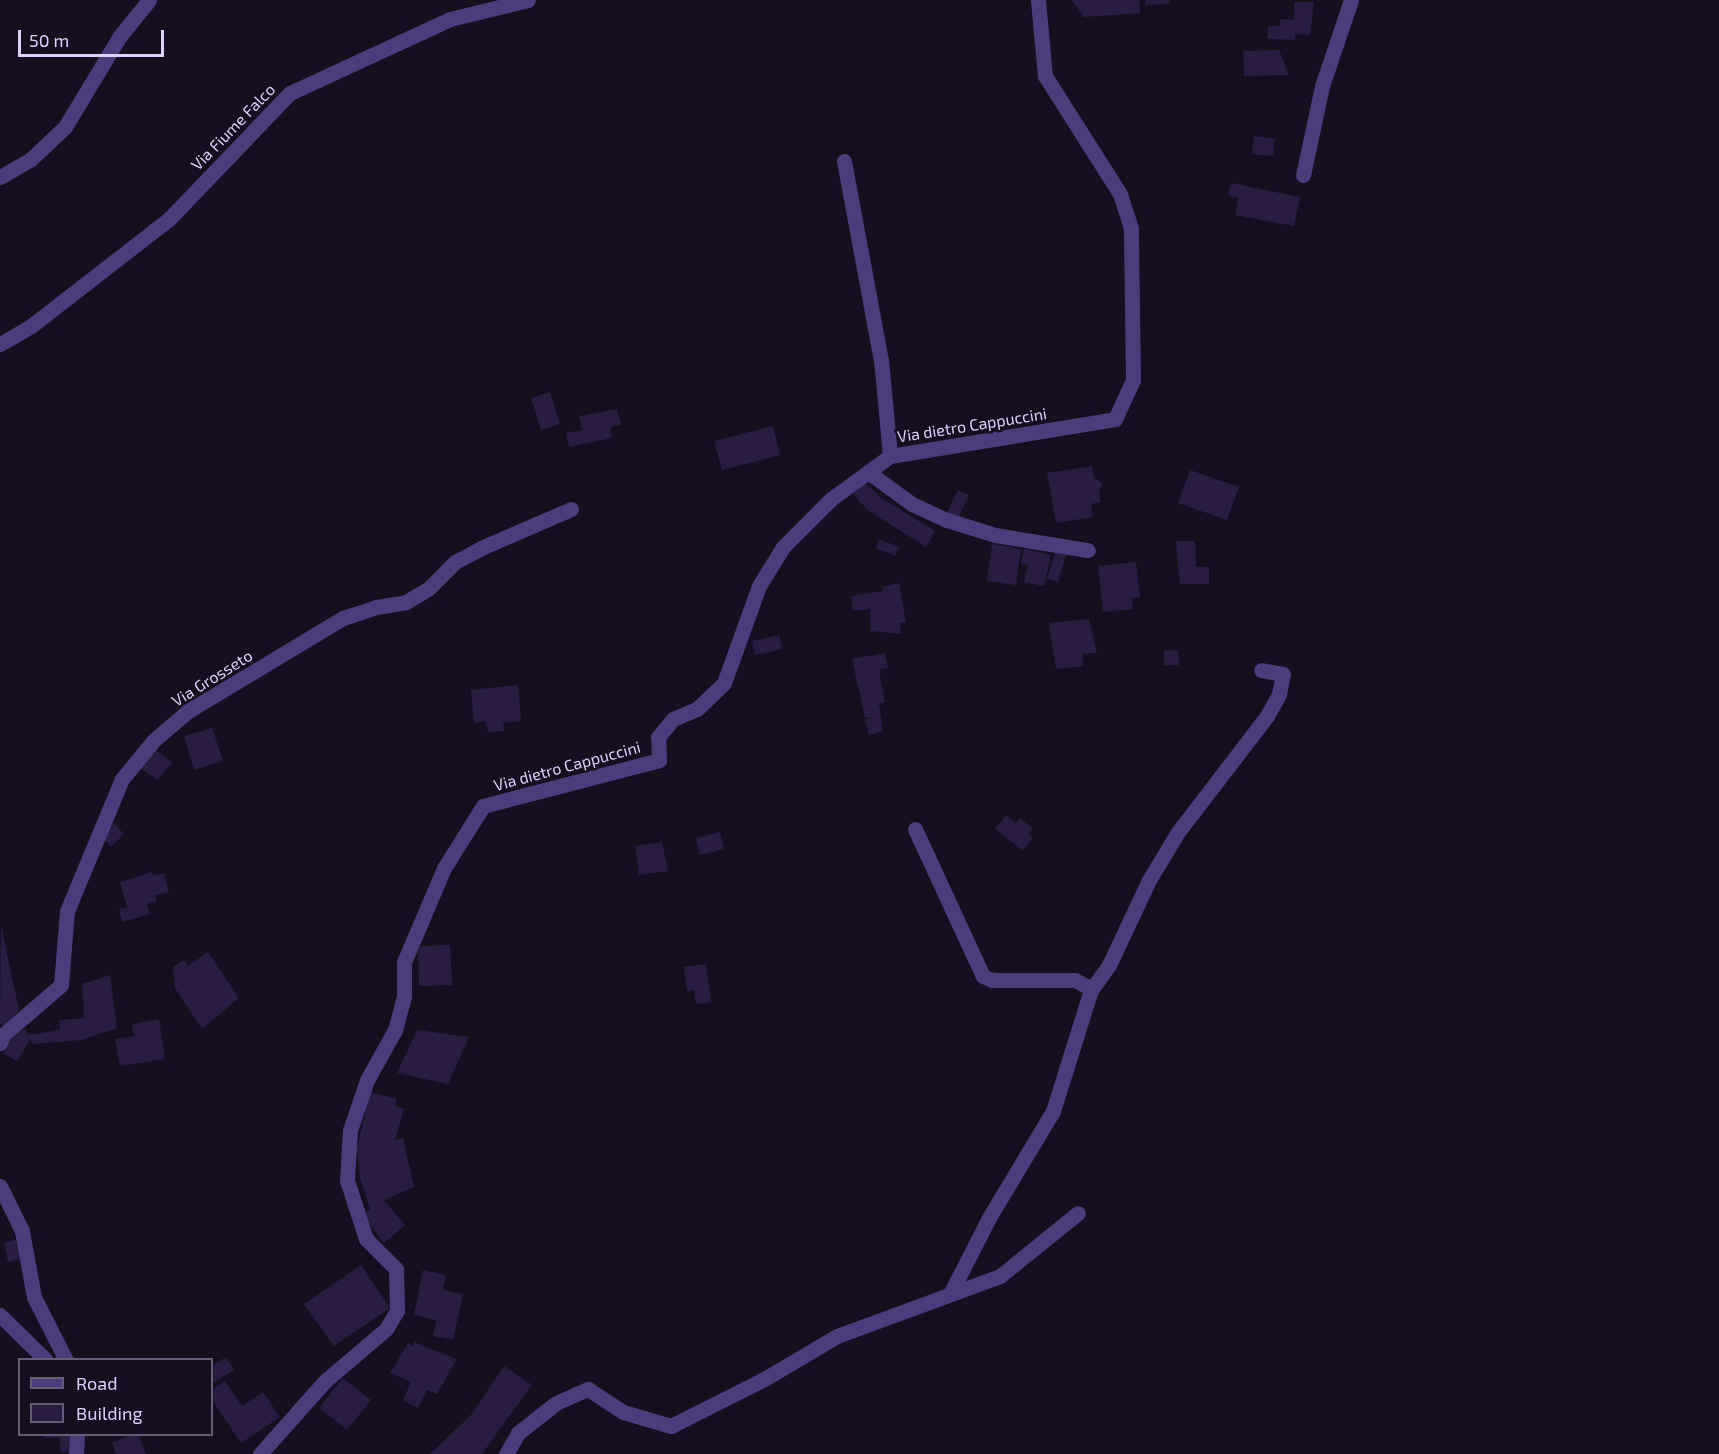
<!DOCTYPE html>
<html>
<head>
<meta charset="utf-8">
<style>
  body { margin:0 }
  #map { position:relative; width:1719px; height:1454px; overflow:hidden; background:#150f20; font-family:"Exo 2",sans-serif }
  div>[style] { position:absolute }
  .building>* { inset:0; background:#2a1c40 }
  .minor>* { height:15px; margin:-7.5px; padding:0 7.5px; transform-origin:7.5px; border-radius:7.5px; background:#4b3d7c }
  span { translate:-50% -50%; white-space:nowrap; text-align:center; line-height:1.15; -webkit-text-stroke:4.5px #150f20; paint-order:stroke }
  .street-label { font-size:16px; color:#ded1fc }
  .legend { position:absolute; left:18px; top:1358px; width:195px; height:78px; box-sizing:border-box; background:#150f20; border:2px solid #655d78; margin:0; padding:8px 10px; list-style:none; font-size:18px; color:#ded1fc }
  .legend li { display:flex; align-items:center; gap:12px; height:30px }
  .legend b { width:30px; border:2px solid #655d78 }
  .scale { position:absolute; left:18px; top:30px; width:146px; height:27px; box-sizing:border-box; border:3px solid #ded1fc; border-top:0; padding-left:8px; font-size:18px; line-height:21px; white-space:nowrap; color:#ded1fc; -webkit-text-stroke:4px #150f20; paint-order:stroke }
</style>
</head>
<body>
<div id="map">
  <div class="building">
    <div style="clip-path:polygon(1072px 0,1139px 0,1140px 13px,1084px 17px)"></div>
    <div style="clip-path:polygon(1145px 0,1169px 0,1169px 4px,1146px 5px)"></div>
    <div style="clip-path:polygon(1294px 2px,1314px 2px,1310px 35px,1295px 34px,1295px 40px,1267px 39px,1268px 26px,1280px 26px,1280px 19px,1294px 20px)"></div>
    <div style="clip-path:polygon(1279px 50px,1289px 75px,1244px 76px,1243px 51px)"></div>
    <div style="clip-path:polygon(1254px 136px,1275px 139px,1273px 156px,1252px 154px)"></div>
    <div style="clip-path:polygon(1231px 183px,1300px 197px,1294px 226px,1235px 215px,1238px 198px,1228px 196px)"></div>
    <div style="clip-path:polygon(550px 392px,560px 424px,541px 430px,531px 398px)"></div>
    <div style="clip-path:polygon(617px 409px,621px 425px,610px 427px,612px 438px,569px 447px,566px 433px,582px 430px,579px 416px)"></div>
    <div style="clip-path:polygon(773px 426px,780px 455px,722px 470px,714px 441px)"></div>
    <div style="clip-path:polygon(1092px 466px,1094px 477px,1103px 484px,1099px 490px,1101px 502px,1091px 504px,1093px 517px,1056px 523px,1047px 473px)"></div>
    <div style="clip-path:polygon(1190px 470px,1239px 487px,1227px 520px,1178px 503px)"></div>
    <div style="clip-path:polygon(865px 482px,880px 497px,935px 531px,926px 547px,869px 511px,858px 500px,852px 491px)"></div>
    <div style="clip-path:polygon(958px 490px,969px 495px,958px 518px,947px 513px)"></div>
    <div style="clip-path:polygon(879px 539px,899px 547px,895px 556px,876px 548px)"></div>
    <div style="clip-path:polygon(1176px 541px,1195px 541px,1196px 567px,1209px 567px,1209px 584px,1180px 584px)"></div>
    <div style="clip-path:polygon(992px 544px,1021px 549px,1016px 585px,987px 581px)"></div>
    <div style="clip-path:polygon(1024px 549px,1051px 555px,1044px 586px,1024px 582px,1028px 565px,1021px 564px)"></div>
    <div style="clip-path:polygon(1055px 552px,1066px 555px,1058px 582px,1047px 579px)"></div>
    <div style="clip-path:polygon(1136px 562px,1140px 597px,1132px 598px,1133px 609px,1103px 612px,1098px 566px)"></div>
    <div style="clip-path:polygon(899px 583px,906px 622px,900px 623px,901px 634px,870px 631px,870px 609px,853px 611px,851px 596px,883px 591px,882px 587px)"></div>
    <div style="clip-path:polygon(1089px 619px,1097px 653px,1082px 654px,1083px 666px,1056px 669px,1049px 623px)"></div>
    <div style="clip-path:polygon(779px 635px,782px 649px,755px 655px,752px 641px)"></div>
    <div style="clip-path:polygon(1178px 650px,1179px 665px,1164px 665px,1164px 651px)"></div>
    <div style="clip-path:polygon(885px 653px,888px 668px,879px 670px,885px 702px,879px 704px,883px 731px,869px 735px,865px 720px,874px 717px,865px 718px,852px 659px)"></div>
    <div style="clip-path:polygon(518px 685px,521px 721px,503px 723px,504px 731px,488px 732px,485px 721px,474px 723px,471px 690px)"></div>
    <div style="clip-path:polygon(212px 728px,223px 761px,194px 770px,184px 736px)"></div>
    <div style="clip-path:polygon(153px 748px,172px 762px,158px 780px,139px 767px)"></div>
    <div style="clip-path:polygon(1006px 816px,1016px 823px,1020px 818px,1033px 829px,1028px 834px,1033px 838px,1023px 851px,995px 829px)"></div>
    <div style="clip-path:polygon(114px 823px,124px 834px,111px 847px,101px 836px)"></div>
    <div style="clip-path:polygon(720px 832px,724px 849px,700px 855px,696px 838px)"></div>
    <div style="clip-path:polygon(662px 842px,668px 871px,639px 875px,635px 846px)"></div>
    <div style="clip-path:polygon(152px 872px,153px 876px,164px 873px,169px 892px,155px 895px,157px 901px,147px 904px,150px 914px,122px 922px,119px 909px,127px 907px,120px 882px)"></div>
    <div style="clip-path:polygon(1px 925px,19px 1010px,6px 1028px,0 1024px)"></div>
    <div style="clip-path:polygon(450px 945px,452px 985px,419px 986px,418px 946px)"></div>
    <div style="clip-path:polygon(208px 952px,239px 998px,202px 1029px,175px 988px,173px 967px,184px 960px,188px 966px)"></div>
    <div style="clip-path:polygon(706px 964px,711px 1002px,696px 1004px,694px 990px,687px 991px,684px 967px)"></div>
    <div style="clip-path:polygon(110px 975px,117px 1028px,82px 1040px,32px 1044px,30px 1040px,17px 1061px,3px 1053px,15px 1034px,25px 1029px,28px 1035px,60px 1030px,59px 1020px,84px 1018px,82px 984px)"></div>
    <div style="clip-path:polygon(159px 1019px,165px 1059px,120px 1066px,115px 1039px,134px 1036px,132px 1024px)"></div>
    <div style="clip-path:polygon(417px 1030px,469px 1037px,448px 1084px,397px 1073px)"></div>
    <div style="clip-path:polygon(370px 1092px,397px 1099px,395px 1106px,404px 1109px,395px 1140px,403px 1138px,414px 1187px,384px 1200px,405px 1225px,384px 1243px,362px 1215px,370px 1209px,360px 1178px,357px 1148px)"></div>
    <div style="clip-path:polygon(21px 1239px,24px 1258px,8px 1262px,4px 1242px)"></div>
    <div style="clip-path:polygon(361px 1265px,390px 1308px,334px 1346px,304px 1304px)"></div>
    <div style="clip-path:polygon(423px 1270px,446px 1275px,443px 1290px,463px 1294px,453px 1340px,433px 1336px,436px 1320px,414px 1315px)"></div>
    <div style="clip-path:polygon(414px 1342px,457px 1359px,437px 1394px,427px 1390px,418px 1408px,403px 1400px,411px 1382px,390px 1373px,408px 1343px,413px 1346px)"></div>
    <div style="clip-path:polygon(226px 1357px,234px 1370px,212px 1384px,212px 1366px)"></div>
    <div style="clip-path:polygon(504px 1366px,532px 1385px,482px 1454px,430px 1454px,471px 1415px)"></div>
    <div style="clip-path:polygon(343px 1378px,371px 1400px,347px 1430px,319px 1408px)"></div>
    <div style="clip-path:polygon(225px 1381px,242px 1406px,263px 1392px,280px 1417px,241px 1443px,212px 1400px,212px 1390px)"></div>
    <div style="clip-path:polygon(45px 1434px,74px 1434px,72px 1451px,61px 1452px,59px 1437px,45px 1438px)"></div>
    <div style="clip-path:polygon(133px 1434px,138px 1434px,146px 1454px,116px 1454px,112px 1443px)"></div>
  </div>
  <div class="minor">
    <div style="left:844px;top:161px;width:202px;rotate:79.5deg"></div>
    <div style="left:881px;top:360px;width:96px;rotate:84.6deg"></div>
    <div style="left:1303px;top:175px;width:91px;rotate:-77.9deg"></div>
    <div style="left:1322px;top:86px;width:91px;rotate:-71.4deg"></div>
    <div style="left:0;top:177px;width:36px;rotate:-30deg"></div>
    <div style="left:31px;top:159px;width:47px;rotate:-43.3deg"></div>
    <div style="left:65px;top:127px;width:106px;rotate:-58.9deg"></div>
    <div style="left:120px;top:36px;width:46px;rotate:-51.1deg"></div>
    <div style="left:0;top:344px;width:36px;rotate:-30deg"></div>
    <div style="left:31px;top:326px;width:175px;rotate:-37.8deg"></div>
    <div style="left:169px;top:219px;width:175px;rotate:-46.2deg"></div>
    <div style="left:290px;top:93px;width:176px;rotate:-24.8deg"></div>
    <div style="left:450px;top:19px;width:80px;rotate:-13.7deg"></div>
    <div style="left:868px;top:472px;width:54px;rotate:36deg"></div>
    <div style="left:912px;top:504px;width:38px;rotate:25deg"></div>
    <div style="left:947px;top:520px;width:50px;rotate:17.4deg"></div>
    <div style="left:995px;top:535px;width:94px;rotate:9.2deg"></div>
    <div style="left:915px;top:829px;width:162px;rotate:65.2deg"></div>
    <div style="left:983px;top:976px;width:10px;rotate:24deg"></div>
    <div style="left:992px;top:980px;width:83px"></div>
    <div style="left:1075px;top:980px;width:19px;rotate:28deg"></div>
    <div style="left:0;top:1043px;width:10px;rotate:-66deg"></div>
    <div style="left:4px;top:1034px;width:75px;rotate:-40.7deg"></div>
    <div style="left:61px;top:985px;width:74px;rotate:-85.4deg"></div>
    <div style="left:67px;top:911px;width:143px;rotate:-67.4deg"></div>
    <div style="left:122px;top:779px;width:50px;rotate:-50.6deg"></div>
    <div style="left:154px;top:740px;width:45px;rotate:-40.5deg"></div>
    <div style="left:188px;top:711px;width:181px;rotate:-31deg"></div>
    <div style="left:343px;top:618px;width:35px;rotate:-18deg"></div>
    <div style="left:376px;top:607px;width:30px;rotate:-9deg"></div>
    <div style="left:406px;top:602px;width:27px;rotate:-31deg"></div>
    <div style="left:429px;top:588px;width:37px;rotate:-45deg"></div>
    <div style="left:455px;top:562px;width:30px;rotate:-28deg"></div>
    <div style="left:481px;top:548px;width:98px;rotate:-23.4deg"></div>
    <div style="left:0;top:1186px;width:50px;rotate:63.9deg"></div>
    <div style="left:22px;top:1231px;width:67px;rotate:79.7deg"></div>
    <div style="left:34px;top:1297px;width:71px;rotate:63.1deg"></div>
    <div style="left:950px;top:1294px;width:88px;rotate:-62.9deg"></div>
    <div style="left:990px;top:1216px;width:122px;rotate:-59deg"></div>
    <div style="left:1053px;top:1111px;width:127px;rotate:-72.6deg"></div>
    <div style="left:1091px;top:990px;width:31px;rotate:-54deg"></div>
    <div style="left:1109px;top:965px;width:94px;rotate:-64.8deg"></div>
    <div style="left:1149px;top:880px;width:56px;rotate:-58.9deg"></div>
    <div style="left:1178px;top:832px;width:146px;rotate:-52.5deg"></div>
    <div style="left:1267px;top:716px;width:25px;rotate:-61deg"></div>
    <div style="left:1279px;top:694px;width:20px;rotate:-79deg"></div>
    <div style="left:1283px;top:674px;width:22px;rotate:-170deg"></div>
    <div style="left:0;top:1315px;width:64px;rotate:44.4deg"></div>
    <div style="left:76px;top:1454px;width:20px;rotate:-87deg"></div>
    <div style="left:260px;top:1454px;width:98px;rotate:-48.3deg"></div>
    <div style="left:325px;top:1381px;width:80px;rotate:-40.4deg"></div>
    <div style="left:386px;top:1329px;width:21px;rotate:-59deg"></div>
    <div style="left:397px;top:1311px;width:42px;rotate:-91.4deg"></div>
    <div style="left:396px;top:1269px;width:42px;rotate:-135deg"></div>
    <div style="left:366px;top:1239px;width:62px;rotate:-107.9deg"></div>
    <div style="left:347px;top:1180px;width:50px;rotate:-86.6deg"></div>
    <div style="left:350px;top:1130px;width:53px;rotate:-71.2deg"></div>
    <div style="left:367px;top:1080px;width:57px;rotate:-60.8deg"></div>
    <div style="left:395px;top:1030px;width:35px;rotate:-75deg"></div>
    <div style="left:404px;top:996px;width:34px;rotate:-90deg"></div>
    <div style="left:404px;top:962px;width:102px;rotate:-66.9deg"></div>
    <div style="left:444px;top:868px;width:73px;rotate:-57.8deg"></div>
    <div style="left:483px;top:806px;width:182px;rotate:-14.6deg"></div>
    <div style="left:659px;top:760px;width:23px;rotate:-92deg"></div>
    <div style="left:658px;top:737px;width:23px;rotate:-50deg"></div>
    <div style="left:673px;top:719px;width:26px;rotate:-23deg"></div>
    <div style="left:697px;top:709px;width:37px;rotate:-44deg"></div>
    <div style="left:724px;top:683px;width:103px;rotate:-70.2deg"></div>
    <div style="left:759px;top:586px;width:46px;rotate:-58.4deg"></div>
    <div style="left:783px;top:547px;width:68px;rotate:-45deg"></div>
    <div style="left:831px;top:499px;width:73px;rotate:-36.1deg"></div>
    <div style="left:890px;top:456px;width:228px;rotate:-9.3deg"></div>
    <div style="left:1115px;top:419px;width:43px;rotate:-65.2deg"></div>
    <div style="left:1133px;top:380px;width:152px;rotate:-90.8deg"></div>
    <div style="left:1131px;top:228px;width:36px;rotate:-108deg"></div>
    <div style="left:1120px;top:194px;width:140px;rotate:-122.4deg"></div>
    <div style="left:1045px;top:76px;width:76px;rotate:-95.3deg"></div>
    <div style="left:506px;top:1454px;width:24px;rotate:-60deg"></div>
    <div style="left:518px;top:1433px;width:48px;rotate:-38.3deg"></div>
    <div style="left:556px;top:1403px;width:35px;rotate:-24deg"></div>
    <div style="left:588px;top:1389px;width:42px;rotate:33.3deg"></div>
    <div style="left:623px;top:1412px;width:50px;rotate:16.3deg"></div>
    <div style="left:671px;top:1426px;width:106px;rotate:-26.8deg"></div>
    <div style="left:766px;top:1378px;width:82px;rotate:-30.6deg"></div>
    <div style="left:837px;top:1336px;width:174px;rotate:-20.2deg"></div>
    <div style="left:1000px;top:1276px;width:100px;rotate:-38.9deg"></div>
  </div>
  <div class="street-label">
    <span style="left:233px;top:127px;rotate:-46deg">Via Fiume Falco</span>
    <span style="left:972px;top:425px;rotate:-9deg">Via dietro Cappuccini</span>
    <span style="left:212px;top:678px;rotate:-32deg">Via Grosseto</span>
    <span style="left:567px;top:766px;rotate:-15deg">Via dietro Cappuccini</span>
  </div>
  <ul class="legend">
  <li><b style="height:8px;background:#4b3d7c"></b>Road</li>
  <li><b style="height:16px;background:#2a1c40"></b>Building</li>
  </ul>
  <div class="scale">50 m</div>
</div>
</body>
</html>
